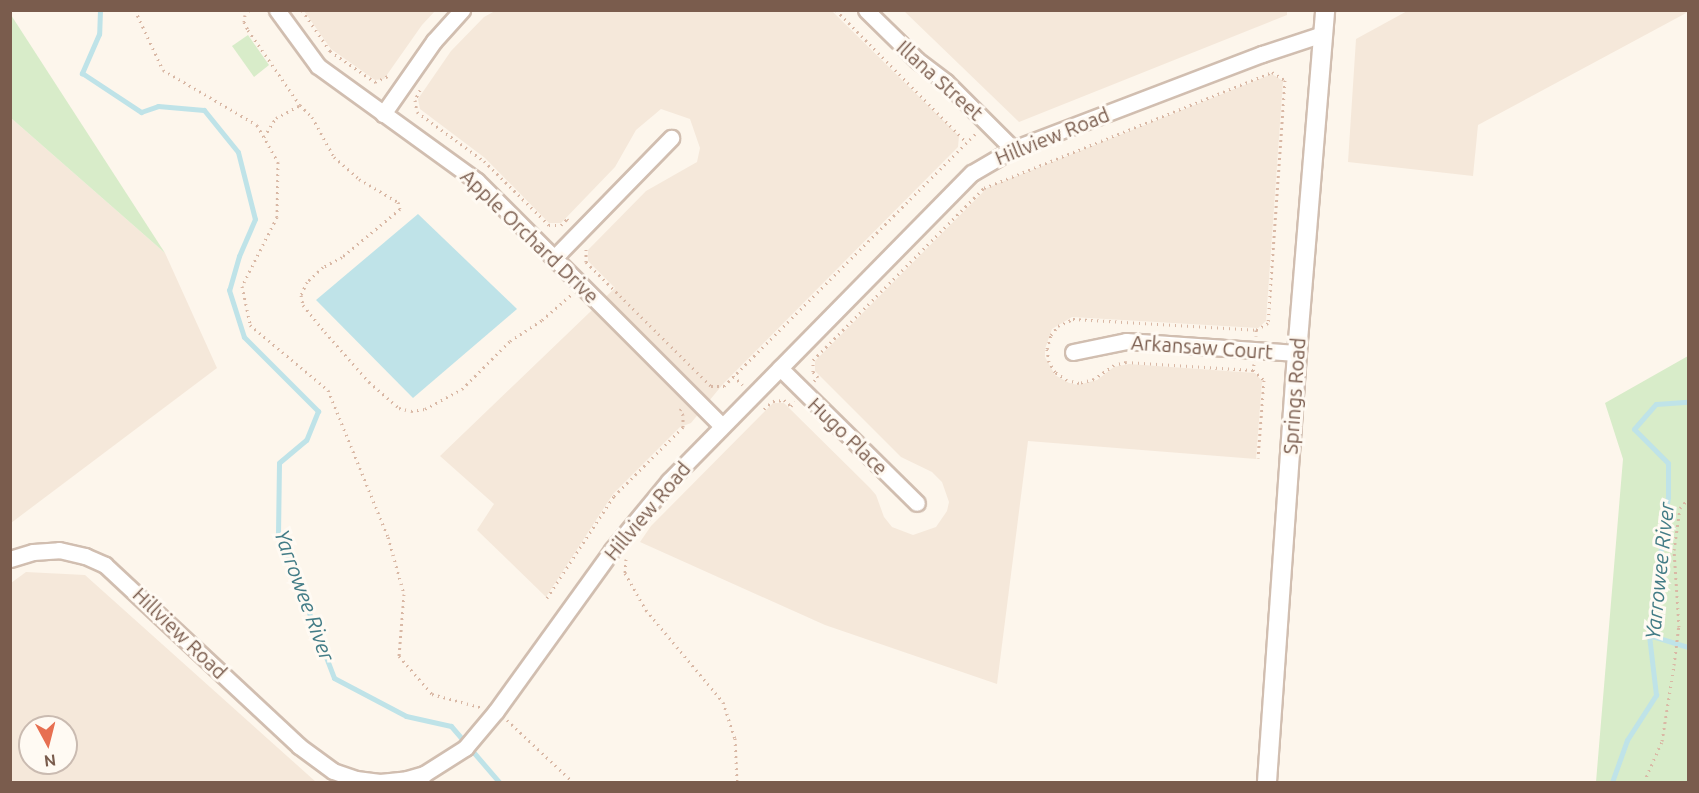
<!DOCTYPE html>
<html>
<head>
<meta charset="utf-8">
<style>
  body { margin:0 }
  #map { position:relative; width:1699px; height:793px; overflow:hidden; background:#fdf6ec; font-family:Ubuntu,sans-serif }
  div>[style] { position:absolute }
  .residential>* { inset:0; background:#f5e8da }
  .green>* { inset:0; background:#d8ecc9 }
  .water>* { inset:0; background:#bfe3e8 }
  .stream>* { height:5px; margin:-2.5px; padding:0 2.5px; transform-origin:2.5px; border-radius:2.5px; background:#bfe3e8 }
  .path>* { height:3px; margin-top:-1.5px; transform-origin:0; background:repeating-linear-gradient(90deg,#d9b8a5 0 1.5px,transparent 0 6px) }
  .roads { filter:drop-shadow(2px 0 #d1beb0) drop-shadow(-2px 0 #d1beb0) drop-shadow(0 2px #d1beb0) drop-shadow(0 -2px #d1beb0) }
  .minor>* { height:15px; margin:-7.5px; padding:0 7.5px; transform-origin:7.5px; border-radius:7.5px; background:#fff }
  .tertiary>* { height:18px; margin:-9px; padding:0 9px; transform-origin:9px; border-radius:9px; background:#fff }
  span { translate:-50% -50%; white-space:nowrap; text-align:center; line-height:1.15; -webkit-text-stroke:6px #fffaf3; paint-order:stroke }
  .street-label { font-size:20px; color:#7a5c4d }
  .water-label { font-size:21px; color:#437c86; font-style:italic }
  .frame { position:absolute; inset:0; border:12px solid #7a5c4d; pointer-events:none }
  .north { position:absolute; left:18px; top:715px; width:60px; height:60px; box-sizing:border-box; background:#fffaf3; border:2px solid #cabbb1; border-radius:50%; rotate:173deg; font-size:16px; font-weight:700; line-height:24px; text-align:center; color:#7a5c4d }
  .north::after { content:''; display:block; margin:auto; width:21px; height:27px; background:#e76f51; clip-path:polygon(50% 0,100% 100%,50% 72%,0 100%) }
</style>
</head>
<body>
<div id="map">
  <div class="residential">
    <div style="clip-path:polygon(1409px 10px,1688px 10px,1688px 12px,1478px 125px,1473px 176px,1348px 162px,1356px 39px)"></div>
    <div style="clip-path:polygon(304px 11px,435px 11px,422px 25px,384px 79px,375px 80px,331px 49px)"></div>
    <div style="clip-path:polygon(495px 11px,832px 11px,959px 136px,958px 147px,723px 384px,691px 423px,680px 427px,613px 494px,546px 597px,477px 530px,494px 504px,440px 456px,615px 288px,588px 261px,588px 250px,646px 191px,697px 162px,700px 148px,690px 119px,661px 109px,636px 130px,615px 167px,561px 223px,549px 223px,485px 158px,420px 109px,418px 99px,451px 51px,484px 17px)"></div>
    <div style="clip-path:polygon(904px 11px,1287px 10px,1287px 15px,1019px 122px)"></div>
    <div style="clip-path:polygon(1272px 74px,1283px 81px,1266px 321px,1258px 328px,1072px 317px,1052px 329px,1045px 349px,1045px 357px,1055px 375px,1069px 383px,1078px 385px,1097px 380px,1114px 367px,1129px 364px,1255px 373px,1262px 381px,1256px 459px,1028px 441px,997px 684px,825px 625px,640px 542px,651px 526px,773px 403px,784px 403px,870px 488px,876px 495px,884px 517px,892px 527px,913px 535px,936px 527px,947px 511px,949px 502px,942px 482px,932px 472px,901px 457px,815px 371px,815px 361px,987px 188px)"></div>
    <div style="clip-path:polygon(11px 118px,165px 253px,217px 368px,11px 523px)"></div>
    <div style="clip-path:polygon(evenodd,26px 572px,85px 575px,316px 782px,11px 782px,11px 583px,26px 572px,30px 727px,66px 727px,66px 763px,30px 763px,30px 727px)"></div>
  </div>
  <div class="green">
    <div style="clip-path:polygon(11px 15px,165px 253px,11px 118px)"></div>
    <div style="clip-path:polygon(248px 35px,269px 65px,254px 77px,232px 46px)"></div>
    <div style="clip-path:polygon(1688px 356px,1688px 782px,1596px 782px,1623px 459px,1605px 403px)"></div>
  </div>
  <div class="water">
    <div style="clip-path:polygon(418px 214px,517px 309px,413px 398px,316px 300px)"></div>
  </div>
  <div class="stream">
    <div style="left:100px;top:10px;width:24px;rotate:92deg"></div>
    <div style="left:99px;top:34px;width:43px;rotate:113.6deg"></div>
    <div style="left:82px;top:73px;width:71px;rotate:33.5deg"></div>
    <div style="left:141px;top:112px;width:18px;rotate:-19deg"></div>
    <div style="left:158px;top:106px;width:46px;rotate:5deg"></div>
    <div style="left:204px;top:110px;width:54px;rotate:51deg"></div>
    <div style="left:238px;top:152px;width:69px;rotate:75.8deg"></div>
    <div style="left:255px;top:219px;width:40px;rotate:113.4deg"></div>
    <div style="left:239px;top:256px;width:35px;rotate:106deg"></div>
    <div style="left:229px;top:290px;width:49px;rotate:72.3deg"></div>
    <div style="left:244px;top:337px;width:105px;rotate:45deg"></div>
    <div style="left:318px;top:411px;width:31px;rotate:112deg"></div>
    <div style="left:306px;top:440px;width:35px;rotate:140deg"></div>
    <div style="left:279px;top:463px;width:69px;rotate:90.8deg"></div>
    <div style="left:278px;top:532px;width:156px;rotate:69deg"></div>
    <div style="left:334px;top:678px;width:81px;rotate:27.8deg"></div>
    <div style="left:406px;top:716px;width:46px;rotate:12.5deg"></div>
    <div style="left:451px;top:726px;width:74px;rotate:49.4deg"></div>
    <div style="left:1649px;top:635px;width:41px;rotate:17.1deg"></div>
    <div style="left:1612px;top:782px;width:45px;rotate:-70.3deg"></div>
    <div style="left:1627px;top:740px;width:54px;rotate:-57.2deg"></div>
    <div style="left:1656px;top:695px;width:60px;rotate:-96.7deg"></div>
    <div style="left:1649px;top:635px;width:139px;rotate:-82.2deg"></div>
    <div style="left:1668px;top:497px;width:34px;rotate:-90deg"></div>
    <div style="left:1668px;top:463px;width:48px;rotate:-135deg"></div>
    <div style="left:1634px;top:429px;width:33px;rotate:-49deg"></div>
    <div style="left:1656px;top:404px;width:32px;rotate:-4deg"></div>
  </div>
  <div class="path">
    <div style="left:135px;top:10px;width:66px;rotate:65deg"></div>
    <div style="left:163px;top:70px;width:109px;rotate:30.3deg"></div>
    <div style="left:257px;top:125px;width:43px;rotate:60.4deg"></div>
    <div style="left:278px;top:162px;width:55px;rotate:91deg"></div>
    <div style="left:277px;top:217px;width:77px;rotate:116.9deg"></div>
    <div style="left:242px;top:286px;width:40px;rotate:78deg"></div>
    <div style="left:250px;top:325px;width:102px;rotate:39.8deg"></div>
    <div style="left:328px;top:390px;width:159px;rotate:67.8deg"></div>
    <div style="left:388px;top:537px;width:59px;rotate:74.3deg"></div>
    <div style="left:404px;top:594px;width:62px;rotate:94.6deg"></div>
    <div style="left:399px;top:656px;width:50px;rotate:49deg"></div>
    <div style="left:432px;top:694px;width:50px;rotate:15.2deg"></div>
    <div style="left:249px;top:10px;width:6px;rotate:129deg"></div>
    <div style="left:245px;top:15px;width:7px;rotate:98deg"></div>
    <div style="left:244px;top:22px;width:9px;rotate:63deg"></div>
    <div style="left:248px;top:30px;width:91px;rotate:55.3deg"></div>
    <div style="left:302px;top:10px;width:50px;rotate:55.7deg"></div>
    <div style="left:330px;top:51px;width:55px;rotate:34.6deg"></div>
    <div style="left:375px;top:82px;width:14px;rotate:-25deg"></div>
    <div style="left:836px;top:10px;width:184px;rotate:45.4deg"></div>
    <div style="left:420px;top:90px;width:11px;rotate:117deg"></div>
    <div style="left:415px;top:100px;width:12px;rotate:81deg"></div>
    <div style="left:417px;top:112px;width:83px;rotate:36.2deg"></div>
    <div style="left:484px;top:161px;width:91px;rotate:44.6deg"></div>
    <div style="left:549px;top:225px;width:12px"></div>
    <div style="left:561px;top:225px;width:8px;rotate:-45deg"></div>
    <div style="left:567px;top:219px;width:3px;rotate:45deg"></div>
    <div style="left:264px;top:137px;width:22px;rotate:-58deg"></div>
    <div style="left:276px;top:118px;width:27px;rotate:-28deg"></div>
    <div style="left:300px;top:105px;width:17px;rotate:45deg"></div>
    <div style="left:312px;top:117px;width:46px;rotate:61.2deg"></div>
    <div style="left:334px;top:157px;width:33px;rotate:41deg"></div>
    <div style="left:359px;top:179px;width:45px;rotate:30.5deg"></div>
    <div style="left:398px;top:202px;width:7px;rotate:74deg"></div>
    <div style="left:400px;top:209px;width:75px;rotate:140.4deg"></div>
    <div style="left:342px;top:257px;width:21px;rotate:152deg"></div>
    <div style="left:323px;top:267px;width:22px;rotate:137deg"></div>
    <div style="left:307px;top:282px;width:14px;rotate:115deg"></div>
    <div style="left:301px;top:295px;width:10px;rotate:79deg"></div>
    <div style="left:303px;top:305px;width:35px;rotate:51deg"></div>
    <div style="left:325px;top:332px;width:67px;rotate:48.7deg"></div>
    <div style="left:369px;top:382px;width:40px;rotate:41deg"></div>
    <div style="left:399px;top:408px;width:12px;rotate:14deg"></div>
    <div style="left:411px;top:411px;width:14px;rotate:-8deg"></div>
    <div style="left:425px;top:409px;width:42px;rotate:-28.4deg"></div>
    <div style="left:462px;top:389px;width:68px;rotate:-45deg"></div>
    <div style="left:510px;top:341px;width:38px;rotate:-33deg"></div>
    <div style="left:542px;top:320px;width:38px;rotate:-41deg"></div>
    <div style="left:586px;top:249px;width:13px;rotate:90deg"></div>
    <div style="left:586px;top:262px;width:176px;rotate:44.8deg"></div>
    <div style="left:711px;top:386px;width:13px"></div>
    <div style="left:724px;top:386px;width:359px;rotate:-45.1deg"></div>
    <div style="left:1254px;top:364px;width:6px;rotate:99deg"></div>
    <div style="left:1253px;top:370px;width:15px;rotate:42deg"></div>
    <div style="left:1264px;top:380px;width:78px;rotate:94.4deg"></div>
    <div style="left:1253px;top:370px;width:127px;rotate:-176.4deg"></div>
    <div style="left:1126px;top:362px;width:12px;rotate:166deg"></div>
    <div style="left:1114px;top:365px;width:24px;rotate:145deg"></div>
    <div style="left:1094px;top:379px;width:16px;rotate:165deg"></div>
    <div style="left:1079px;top:383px;width:12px;rotate:-166deg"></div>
    <div style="left:1067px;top:380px;width:14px;rotate:-146deg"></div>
    <div style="left:1055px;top:372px;width:12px;rotate:-121deg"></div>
    <div style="left:1049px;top:362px;width:13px;rotate:-99deg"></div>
    <div style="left:1047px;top:349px;width:15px;rotate:-74deg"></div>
    <div style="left:1051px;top:335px;width:11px;rotate:-52deg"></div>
    <div style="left:1058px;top:326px;width:17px;rotate:-25deg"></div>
    <div style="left:1073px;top:319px;width:183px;rotate:3.4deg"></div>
    <div style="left:733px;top:376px;width:13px;rotate:42deg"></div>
    <div style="left:814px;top:381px;width:6px;rotate:-45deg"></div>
    <div style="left:818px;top:377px;width:7px;rotate:-135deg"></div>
    <div style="left:813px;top:372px;width:12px;rotate:-90deg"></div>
    <div style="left:813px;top:360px;width:243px;rotate:-45.2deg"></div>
    <div style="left:984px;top:188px;width:310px;rotate:-21.9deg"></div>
    <div style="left:1272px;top:72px;width:15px;rotate:32deg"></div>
    <div style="left:1285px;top:80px;width:244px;rotate:94deg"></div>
    <div style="left:1268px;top:323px;width:14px;rotate:150deg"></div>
    <div style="left:1256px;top:330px;width:6px;rotate:90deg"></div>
    <div style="left:764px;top:409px;width:12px;rotate:-42deg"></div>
    <div style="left:773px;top:401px;width:11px;rotate:-5deg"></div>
    <div style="left:784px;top:400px;width:9px;rotate:41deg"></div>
    <div style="left:791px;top:406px;width:6px;rotate:-51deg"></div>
    <div style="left:626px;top:559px;width:14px;rotate:94deg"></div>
    <div style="left:625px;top:573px;width:43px;rotate:60.4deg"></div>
    <div style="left:646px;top:610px;width:120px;rotate:50.1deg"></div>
    <div style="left:723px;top:702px;width:38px;rotate:72deg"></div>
    <div style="left:735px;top:738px;width:44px;rotate:87.4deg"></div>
    <div style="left:547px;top:598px;width:122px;rotate:-56.7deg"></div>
    <div style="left:614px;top:496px;width:98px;rotate:-45deg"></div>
    <div style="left:683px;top:427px;width:12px;rotate:-90deg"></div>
    <div style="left:683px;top:415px;width:6px;rotate:-121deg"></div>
    <div style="left:680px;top:410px;width:4px;rotate:-45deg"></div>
    <div style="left:507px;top:720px;width:91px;rotate:43.2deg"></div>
    <div style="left:1644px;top:782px;width:45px;rotate:-66.3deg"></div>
    <div style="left:1662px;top:741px;width:77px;rotate:-81deg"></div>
    <div style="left:1674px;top:665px;width:38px;rotate:-83deg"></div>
    <div style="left:1679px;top:627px;width:77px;rotate:-93.7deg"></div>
    <div style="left:1674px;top:550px;width:42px;rotate:-81.9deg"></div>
    <div style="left:1680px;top:508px;width:12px;rotate:-48deg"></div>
  </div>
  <div class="roads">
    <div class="minor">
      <div style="left:277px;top:10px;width:69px;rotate:53.8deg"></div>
      <div style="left:318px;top:66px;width:196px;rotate:35.9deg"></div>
      <div style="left:477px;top:181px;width:346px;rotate:45deg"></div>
      <div style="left:866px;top:10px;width:71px;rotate:44.4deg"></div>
      <div style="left:917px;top:60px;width:36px;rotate:37deg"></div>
      <div style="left:946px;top:82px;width:95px;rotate:45deg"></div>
      <div style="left:383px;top:114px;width:89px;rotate:-55.1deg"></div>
      <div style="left:434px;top:41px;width:42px;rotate:-47.9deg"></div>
      <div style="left:554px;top:258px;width:168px;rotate:-45.7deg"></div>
      <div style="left:1073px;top:352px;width:54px;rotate:-11.7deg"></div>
      <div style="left:1126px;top:341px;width:171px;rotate:4deg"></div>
      <div style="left:780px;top:368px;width:192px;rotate:44.6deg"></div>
      <div style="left:10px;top:559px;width:24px;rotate:-17deg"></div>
      <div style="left:33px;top:552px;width:26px;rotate:-4deg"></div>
      <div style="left:59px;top:550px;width:27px;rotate:13deg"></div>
      <div style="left:85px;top:556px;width:22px;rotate:24deg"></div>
      <div style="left:105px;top:565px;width:265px;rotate:43deg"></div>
      <div style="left:299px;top:746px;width:42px;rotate:36.3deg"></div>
      <div style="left:333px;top:771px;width:24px;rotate:19deg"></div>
      <div style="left:356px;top:779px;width:24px;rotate:7deg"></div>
      <div style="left:380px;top:782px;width:27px;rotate:-6deg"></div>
      <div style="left:407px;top:779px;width:18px;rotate:-16deg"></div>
      <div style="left:424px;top:774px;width:49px;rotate:-32.4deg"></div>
      <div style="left:465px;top:748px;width:48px;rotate:-50deg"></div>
      <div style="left:496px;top:711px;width:198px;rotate:-54.2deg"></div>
      <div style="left:612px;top:550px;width:89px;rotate:-50.4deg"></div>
      <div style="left:669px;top:481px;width:432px;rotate:-45.5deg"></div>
      <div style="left:972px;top:173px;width:48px;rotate:-30.3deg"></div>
      <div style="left:1013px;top:149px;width:267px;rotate:-20.9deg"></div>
      <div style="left:1262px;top:54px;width:64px;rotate:-18.2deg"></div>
    </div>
    <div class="tertiary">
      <div style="left:1267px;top:782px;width:430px;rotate:-86deg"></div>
      <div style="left:1297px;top:353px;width:344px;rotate:-85.3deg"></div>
    </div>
  </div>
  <div class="street-label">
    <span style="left:940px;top:80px;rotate:42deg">Illana Street</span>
    <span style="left:1052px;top:136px;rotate:-22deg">Hillview Road</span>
    <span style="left:530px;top:236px;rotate:44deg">Apple Orchard Drive</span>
    <span style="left:1202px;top:347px;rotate:4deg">Arkansaw Court</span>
    <span style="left:1294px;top:396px;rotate:-86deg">Springs Road</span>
    <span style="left:848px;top:436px;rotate:44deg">Hugo Place</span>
    <span style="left:647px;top:511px;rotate:-50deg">Hillview Road</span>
    <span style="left:180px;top:633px;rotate:44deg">Hillview Road</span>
  </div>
  <div class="water-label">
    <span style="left:1659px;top:571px;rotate:-84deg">Yarrowee River</span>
    <span style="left:305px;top:595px;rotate:70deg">Yarrowee River</span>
  </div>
  <div class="frame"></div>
  <div class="north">N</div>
</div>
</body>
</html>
